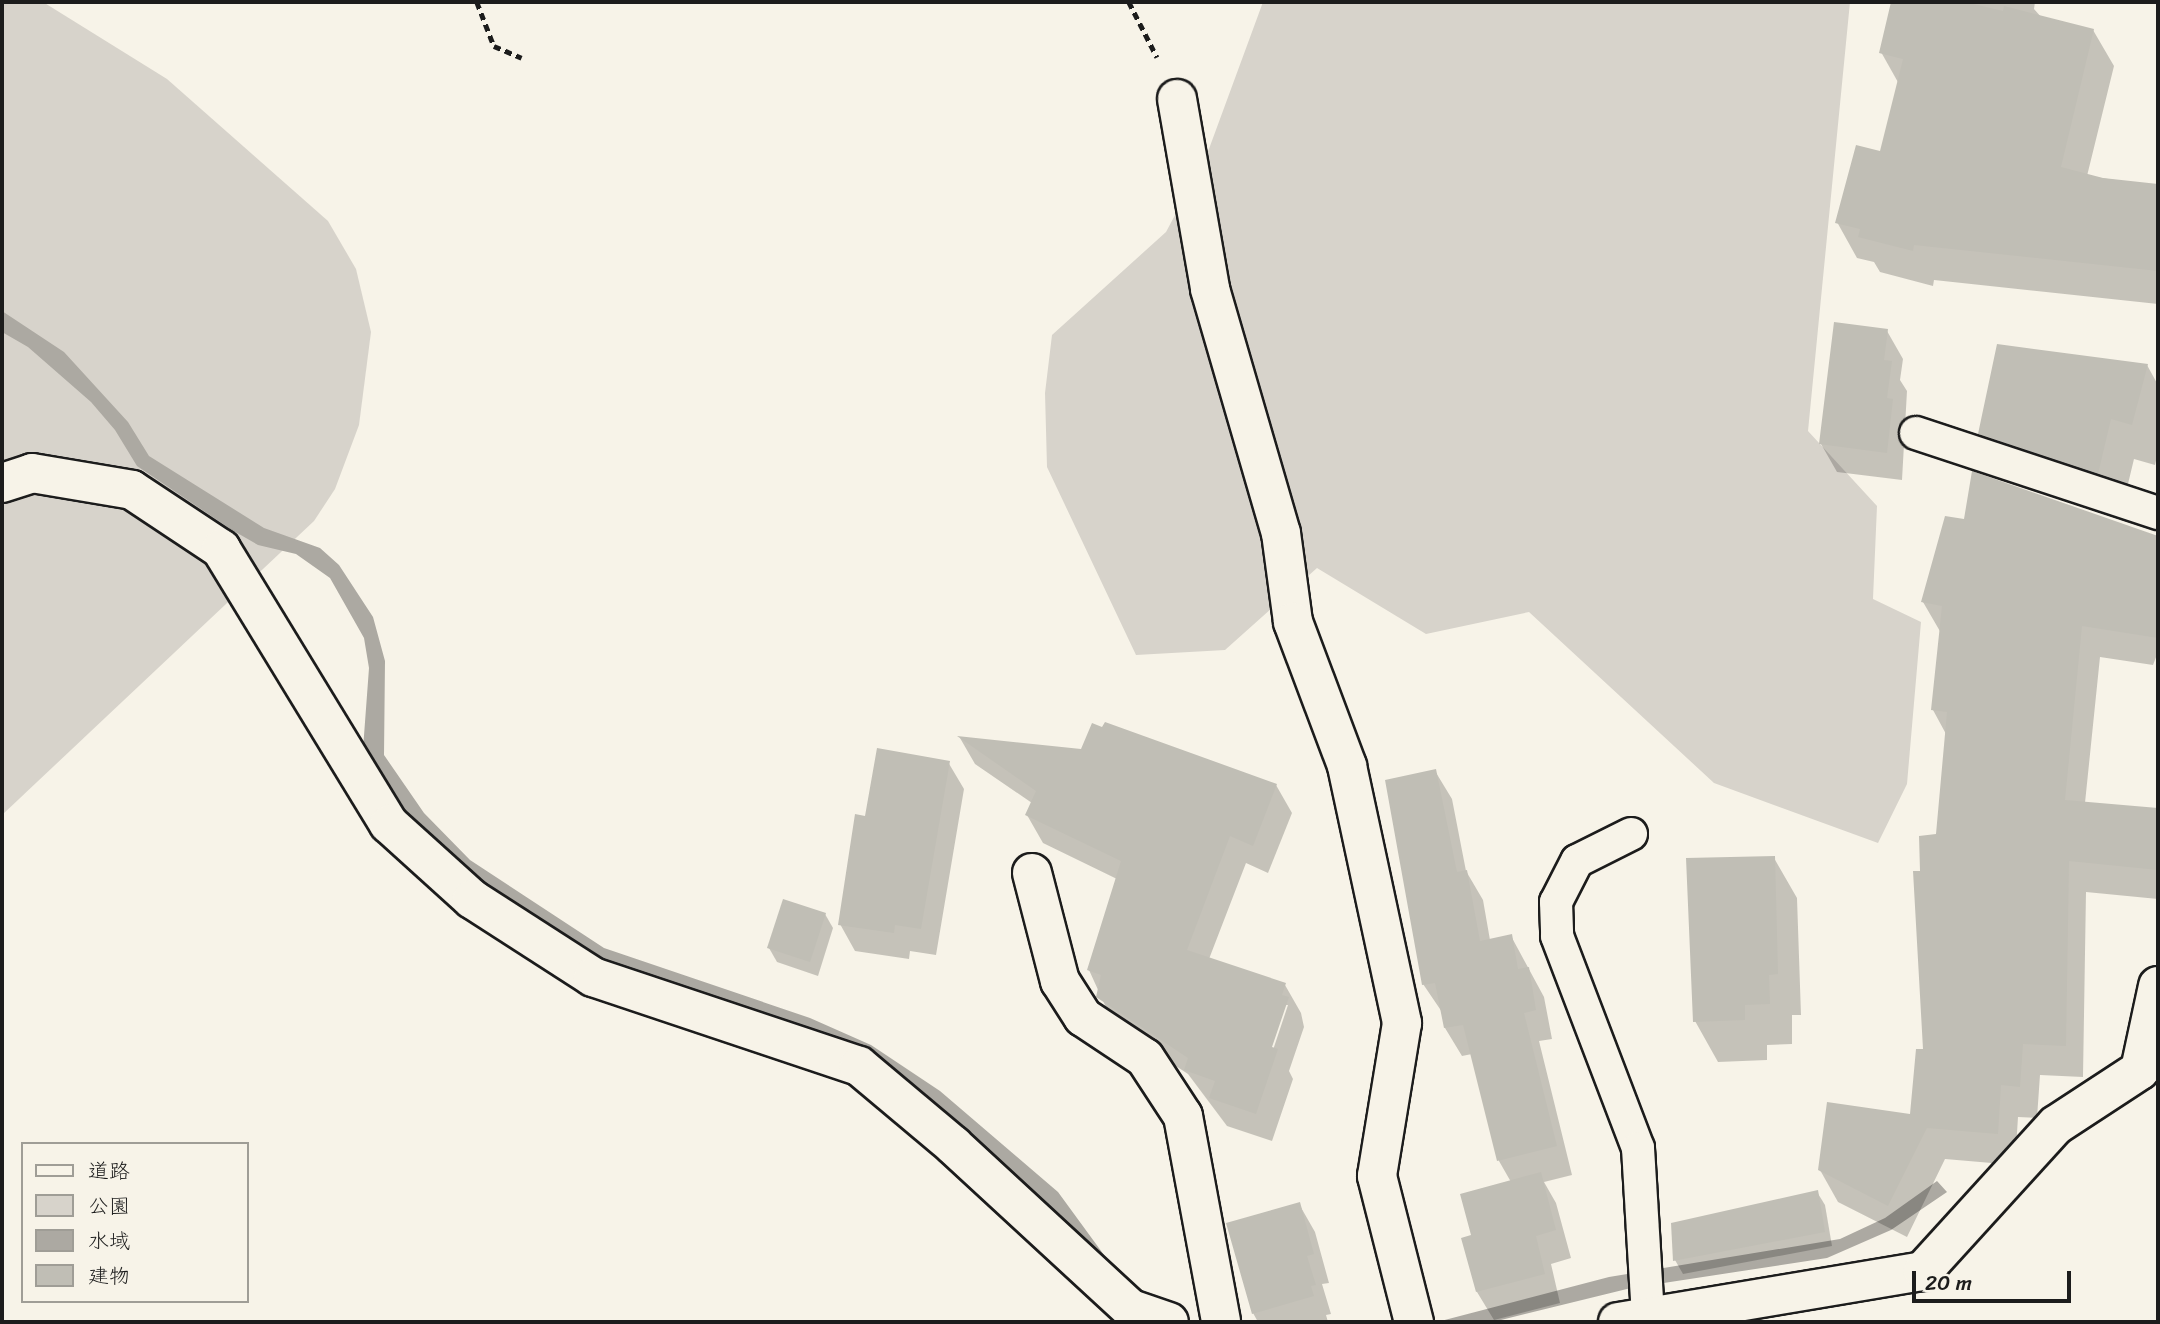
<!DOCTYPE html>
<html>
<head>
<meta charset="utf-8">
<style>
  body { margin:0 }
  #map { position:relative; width:2160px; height:1324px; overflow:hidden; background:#f7f3e8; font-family:Sriracha,"Klee One",sans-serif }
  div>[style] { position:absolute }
  .green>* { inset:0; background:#d7d3cb }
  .water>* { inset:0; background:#aca9a2 }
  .shadow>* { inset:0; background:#0003 }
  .building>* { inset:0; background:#c0beb5 }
  .path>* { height:4.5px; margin-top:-2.25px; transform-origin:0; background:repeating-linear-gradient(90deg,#1c1c1c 0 7px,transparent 0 12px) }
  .roads { filter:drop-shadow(2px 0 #1c1c1c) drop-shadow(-2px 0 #1c1c1c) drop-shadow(0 2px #1c1c1c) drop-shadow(0 -2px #1c1c1c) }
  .service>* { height:32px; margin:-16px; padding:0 16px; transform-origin:16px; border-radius:16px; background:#f7f3e8 }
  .minor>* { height:38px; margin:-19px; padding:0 19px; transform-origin:19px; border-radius:19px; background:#f7f3e8 }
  span { translate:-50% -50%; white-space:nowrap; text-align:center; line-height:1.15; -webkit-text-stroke:5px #f7f3e8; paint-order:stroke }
  .frame { position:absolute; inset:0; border:4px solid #1c1c1c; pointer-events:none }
  .legend { position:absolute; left:21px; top:1142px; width:228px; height:161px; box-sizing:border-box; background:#f7f3e8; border:2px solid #9f9d96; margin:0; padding:9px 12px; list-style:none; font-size:21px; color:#1c1c1c }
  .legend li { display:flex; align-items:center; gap:14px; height:35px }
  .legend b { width:35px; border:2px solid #9f9d96 }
  .scale { position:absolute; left:1912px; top:1271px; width:159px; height:32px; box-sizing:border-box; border:4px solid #1c1c1c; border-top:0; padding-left:9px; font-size:21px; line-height:24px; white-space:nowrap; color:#1c1c1c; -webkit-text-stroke:5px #f7f3e8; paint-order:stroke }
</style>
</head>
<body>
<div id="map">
  <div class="green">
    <div style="clip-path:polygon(2px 2px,43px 2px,167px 79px,328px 221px,356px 269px,371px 332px,359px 425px,335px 489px,314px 521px,2px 815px)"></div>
    <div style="clip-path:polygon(1263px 2px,1850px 2px,1808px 431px,1877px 506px,1873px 599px,1921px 622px,1907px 784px,1878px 843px,1714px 783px,1529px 612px,1426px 634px,1317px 568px,1225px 650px,1136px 655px,1047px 467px,1045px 393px,1052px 335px,1166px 232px,1206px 157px)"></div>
  </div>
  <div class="water">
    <div style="clip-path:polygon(2px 311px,64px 352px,128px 422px,149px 456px,264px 528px,320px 548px,339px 565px,373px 617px,385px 661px,384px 755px,424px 813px,470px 860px,604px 948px,810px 1018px,871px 1045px,940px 1091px,1058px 1192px,1153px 1322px,931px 1104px,592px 959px,485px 889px,399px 808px,363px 749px,369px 668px,364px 638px,330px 578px,296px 554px,258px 545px,232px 530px,137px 466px,115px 430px,91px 402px,28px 347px,2px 332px)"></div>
    <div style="clip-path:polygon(1937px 1181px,1947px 1192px,1891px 1230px,1827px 1258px,1631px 1288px,1493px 1322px,1437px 1322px,1609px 1277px,1840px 1239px,1885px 1218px)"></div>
  </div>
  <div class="shadow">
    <div style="clip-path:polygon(1892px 2px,2035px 2px,2034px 9px,2042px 18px,2093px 30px,2114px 66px,2087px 176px,2158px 186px,2158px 304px,1934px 280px,1933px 286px,1880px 272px,1874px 262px,1857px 258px,1837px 222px,1881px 153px,1899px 84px,1881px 52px)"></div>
    <div style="clip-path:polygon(1887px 331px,1903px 359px,1900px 380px,1907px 391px,1902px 480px,1837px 472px,1821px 444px)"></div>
    <div style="clip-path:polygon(2147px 365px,2158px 385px,2158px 452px,2155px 465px,2134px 459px,2121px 513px,2003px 475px,1980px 434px)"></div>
    <div style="clip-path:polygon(1973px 473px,2158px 539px,2158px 652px,2153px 665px,2100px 657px,2085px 803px,2158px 810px,2158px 899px,2086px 892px,2083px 1077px,2040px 1075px,2037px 1118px,2018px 1117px,2015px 1165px,1945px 1159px,1907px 1237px,1838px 1202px,1820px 1170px,1912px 1116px,1924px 1051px,1922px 873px,1937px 835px,1946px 734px,1933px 710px,1941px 633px,1923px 602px,1965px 522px)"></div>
    <div style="clip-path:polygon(evenodd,960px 738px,1082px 751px,1276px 785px,1292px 813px,1268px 873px,1246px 863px,1209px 959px,1285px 985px,1301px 1013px,1304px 1027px,1289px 1071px,1293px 1079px,1272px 1141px,1227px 1126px,1188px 1074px,1114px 1025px,1089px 970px,1117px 879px,1043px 843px,1027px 815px,1032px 803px,975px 764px,960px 738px,1285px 1005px,1288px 1005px,1271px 1056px,1268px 1055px,1285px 1005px)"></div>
    <div style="clip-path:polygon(948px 762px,964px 789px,936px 955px,910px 951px,909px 959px,855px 951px,840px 924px,867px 818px)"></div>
    <div style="clip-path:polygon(1435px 771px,1452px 799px,1466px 871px,1483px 900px,1490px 940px,1511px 936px,1544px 997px,1552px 1039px,1539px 1041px,1572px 1175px,1544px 1182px,1556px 1203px,1571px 1258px,1551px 1264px,1560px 1303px,1494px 1320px,1477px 1292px,1473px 1236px,1511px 1182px,1499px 1161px,1472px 1054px,1462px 1056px,1445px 1028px,1442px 1012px,1423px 984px)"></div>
    <div style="clip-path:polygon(1774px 858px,1797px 898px,1801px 1015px,1792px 1015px,1792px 1044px,1767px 1045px,1767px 1060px,1718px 1062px,1695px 1021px)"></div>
    <div style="clip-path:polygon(825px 914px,833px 928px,818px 976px,777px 962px,769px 948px)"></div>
    <div style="clip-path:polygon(1817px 1192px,1825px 1205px,1832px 1246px,1683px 1274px,1675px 1260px)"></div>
    <div style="clip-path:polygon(1299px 1204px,1315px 1232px,1329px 1283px,1322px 1284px,1331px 1314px,1326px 1315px,1328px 1322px,1258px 1322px,1253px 1313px)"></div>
  </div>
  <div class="building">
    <div style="clip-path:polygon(1891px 2px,1965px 2px,2003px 11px,2004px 6px,2094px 29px,2061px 167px,2103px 178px,2158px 184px,2158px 271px,1914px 245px,1913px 251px,1858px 237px,1860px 229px,1835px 223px,1856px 145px,1880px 151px,1903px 59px,1879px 53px)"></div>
    <div style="clip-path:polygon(1834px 322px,1888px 329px,1884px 360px,1892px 361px,1887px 398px,1893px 399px,1887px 453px,1819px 444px)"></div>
    <div style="clip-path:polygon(1997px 344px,2148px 364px,2132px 425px,2111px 419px,2098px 474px,1978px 434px)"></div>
    <div style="clip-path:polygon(1972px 471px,2158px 536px,2158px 638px,2082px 626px,2065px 800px,2158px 808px,2158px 870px,2069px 861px,2066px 1046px,2023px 1044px,2020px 1087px,2001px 1085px,1998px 1134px,1927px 1128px,1888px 1206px,1818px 1170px,1827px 1102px,1910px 1114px,1916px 1049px,1923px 1049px,1913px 871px,1920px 871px,1919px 836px,1936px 834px,1947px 712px,1931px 710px,1942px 606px,1921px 602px,1945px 516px,1964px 519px)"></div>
    <div style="clip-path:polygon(1105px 722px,1277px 784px,1253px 846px,1230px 836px,1187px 950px,1286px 983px,1282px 995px,1289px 997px,1272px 1047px,1278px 1049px,1256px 1114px,1209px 1098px,1215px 1081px,1184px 1070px,1188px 1058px,1096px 997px,1101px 975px,1087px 970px,1121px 861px,1025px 815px,1036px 791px,957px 736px,1081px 749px,1092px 723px,1102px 727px)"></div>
    <div style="clip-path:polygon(877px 748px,950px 761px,921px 929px,895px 925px,894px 933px,838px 925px,855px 814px,865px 816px)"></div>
    <div style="clip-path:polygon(1436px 769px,1457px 872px,1467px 870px,1480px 941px,1512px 934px,1518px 969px,1529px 967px,1536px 1010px,1524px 1013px,1557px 1146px,1497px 1161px,1463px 1025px,1444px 1028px,1435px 983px,1422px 985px,1385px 780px)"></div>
    <div style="clip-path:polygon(1775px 856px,1778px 974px,1769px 975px,1770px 1004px,1745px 1005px,1745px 1020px,1693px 1022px,1686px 858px)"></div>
    <div style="clip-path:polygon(783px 899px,826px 913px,810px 962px,767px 948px)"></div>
    <div style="clip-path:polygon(1541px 1172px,1556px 1230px,1536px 1236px,1545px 1274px,1476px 1292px,1461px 1238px,1471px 1235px,1460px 1194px)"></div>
    <div style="clip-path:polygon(1818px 1190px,1825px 1232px,1673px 1261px,1671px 1223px)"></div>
    <div style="clip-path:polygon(1300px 1202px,1314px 1254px,1307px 1256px,1316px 1285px,1311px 1286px,1314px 1296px,1252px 1314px,1226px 1223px)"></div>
  </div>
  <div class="path">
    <div style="left:477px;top:2px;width:47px;rotate:68.9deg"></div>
    <div style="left:494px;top:46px;width:30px;rotate:23deg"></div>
    <div style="left:1129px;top:2px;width:62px;rotate:63deg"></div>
  </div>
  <div class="roads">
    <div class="service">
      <div style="left:1916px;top:433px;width:255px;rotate:18.3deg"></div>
      <div style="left:1631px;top:834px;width:60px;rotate:153.4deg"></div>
      <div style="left:1577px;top:861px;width:46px;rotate:117.1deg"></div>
      <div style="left:1556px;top:902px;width:34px;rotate:88deg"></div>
      <div style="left:1557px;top:936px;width:227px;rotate:69.1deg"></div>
      <div style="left:1638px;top:1148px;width:166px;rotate:86.6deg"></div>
    </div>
    <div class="minor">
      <div style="left:1177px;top:99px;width:193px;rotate:80.1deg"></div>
      <div style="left:1210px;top:289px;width:254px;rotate:73.8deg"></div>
      <div style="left:1281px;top:533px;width:90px;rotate:82.3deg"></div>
      <div style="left:1293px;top:622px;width:154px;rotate:69.4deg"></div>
      <div style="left:1347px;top:766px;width:263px;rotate:77.9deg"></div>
      <div style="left:1402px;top:1023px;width:155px;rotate:99.3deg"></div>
      <div style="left:1377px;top:1176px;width:151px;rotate:75.8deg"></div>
      <div style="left:2px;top:483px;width:32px;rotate:-18deg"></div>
      <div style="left:32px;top:473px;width:101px;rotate:9.6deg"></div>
      <div style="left:132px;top:490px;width:107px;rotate:33.5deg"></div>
      <div style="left:221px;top:549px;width:322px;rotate:58.6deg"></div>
      <div style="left:389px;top:824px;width:112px;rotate:42.1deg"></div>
      <div style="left:472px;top:899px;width:144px;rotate:32.8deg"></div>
      <div style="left:593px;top:977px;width:280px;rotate:18.5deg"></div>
      <div style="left:859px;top:1066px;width:123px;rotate:40deg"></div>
      <div style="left:953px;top:1145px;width:242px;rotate:42.7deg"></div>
      <div style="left:1131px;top:1309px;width:40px;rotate:18.9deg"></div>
      <div style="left:1032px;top:873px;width:112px;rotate:75.5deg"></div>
      <div style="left:1060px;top:981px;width:43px;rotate:57.4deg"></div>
      <div style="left:1083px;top:1017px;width:74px;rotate:33.5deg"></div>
      <div style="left:1145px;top:1058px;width:69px;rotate:56.8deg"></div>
      <div style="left:1183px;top:1116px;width:209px;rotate:79.5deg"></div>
      <div style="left:1618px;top:1322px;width:309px;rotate:-9.5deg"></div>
      <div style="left:1923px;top:1271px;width:197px;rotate:-47.7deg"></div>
      <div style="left:2056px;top:1125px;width:100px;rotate:-33.2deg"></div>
      <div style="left:2140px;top:1070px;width:86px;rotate:-77.9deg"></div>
    </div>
  </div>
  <div class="frame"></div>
  <ul class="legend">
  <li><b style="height:9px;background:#f7f3e8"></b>道路</li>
  <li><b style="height:19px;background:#d7d3cb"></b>公園</li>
  <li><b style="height:19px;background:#aca9a2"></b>水域</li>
  <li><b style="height:19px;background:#c0beb5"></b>建物</li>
  </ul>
  <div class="scale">20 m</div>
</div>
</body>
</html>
